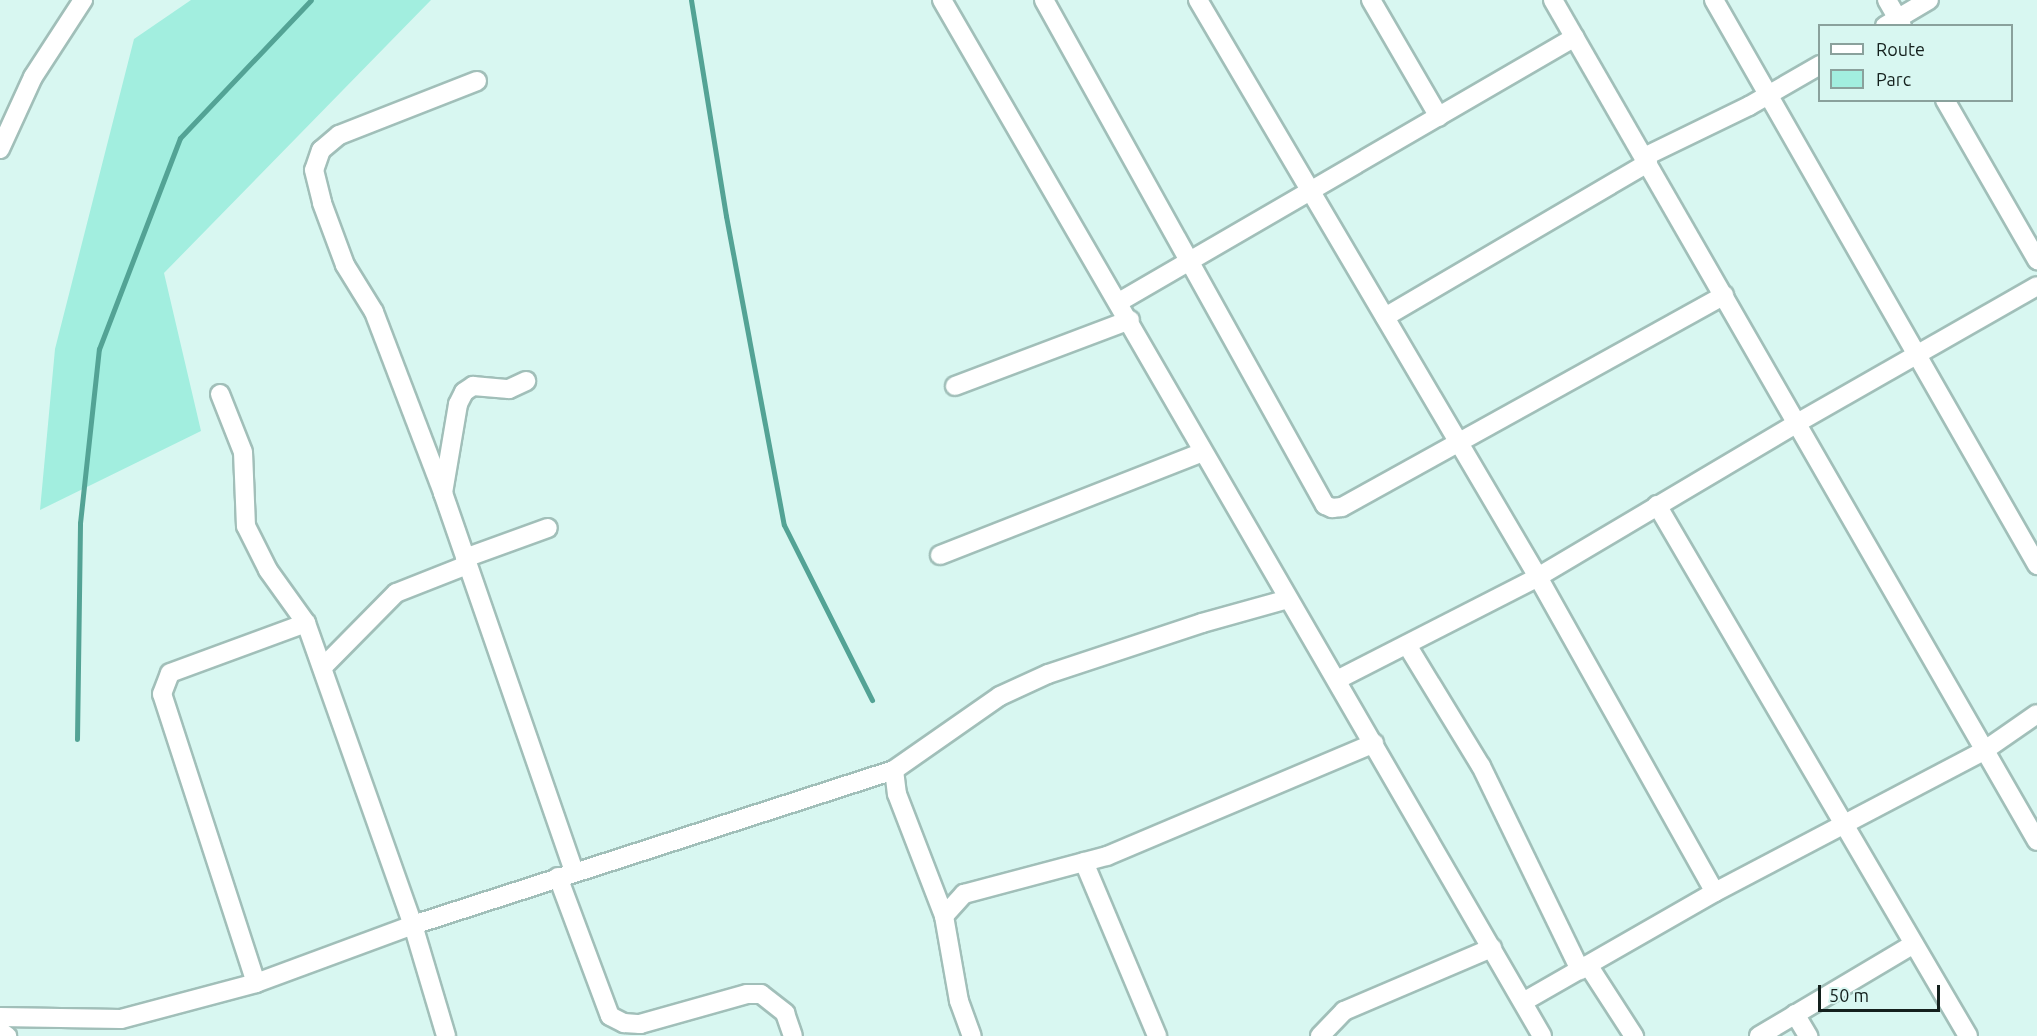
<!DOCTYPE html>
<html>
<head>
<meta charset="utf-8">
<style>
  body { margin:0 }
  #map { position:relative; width:2037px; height:1036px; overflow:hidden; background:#d8f7f1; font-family:Ubuntu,sans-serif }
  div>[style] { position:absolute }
  .green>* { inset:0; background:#a2eedf }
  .stream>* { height:5px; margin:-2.5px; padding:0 2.5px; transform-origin:2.5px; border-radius:2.5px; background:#53a395 }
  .roads { filter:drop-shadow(2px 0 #a1bfb9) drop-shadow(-2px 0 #a1bfb9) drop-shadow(0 2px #a1bfb9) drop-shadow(0 -2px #a1bfb9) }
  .minor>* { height:18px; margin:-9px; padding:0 9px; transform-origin:9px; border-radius:9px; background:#fff }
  span { translate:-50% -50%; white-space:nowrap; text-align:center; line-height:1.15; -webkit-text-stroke:5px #d8f7f1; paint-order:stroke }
  .legend { position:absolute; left:1818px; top:24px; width:195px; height:78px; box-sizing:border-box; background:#d8f7f1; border:2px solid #8aa19c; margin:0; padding:8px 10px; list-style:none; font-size:18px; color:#14201d }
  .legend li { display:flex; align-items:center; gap:12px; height:30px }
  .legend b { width:30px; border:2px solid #8aa19c }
  .scale { position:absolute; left:1818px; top:985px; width:122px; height:27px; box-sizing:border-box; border:3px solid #14201d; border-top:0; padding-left:8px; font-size:18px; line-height:21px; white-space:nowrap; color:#14201d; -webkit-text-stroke:4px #d8f7f1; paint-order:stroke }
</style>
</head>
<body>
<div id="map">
  <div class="green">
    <div style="clip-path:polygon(191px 0,431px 0,164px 273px,201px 431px,40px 510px,55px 349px,134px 39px)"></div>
  </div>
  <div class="stream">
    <div style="left:691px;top:0;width:219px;rotate:80.8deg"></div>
    <div style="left:726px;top:216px;width:314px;rotate:79.4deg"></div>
    <div style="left:784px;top:525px;width:196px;rotate:63.3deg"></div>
    <div style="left:77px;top:739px;width:216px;rotate:-89.2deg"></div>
    <div style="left:80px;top:523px;width:175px;rotate:-83.8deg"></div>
    <div style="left:99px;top:349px;width:226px;rotate:-69deg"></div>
    <div style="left:180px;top:138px;width:190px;rotate:-46.5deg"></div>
  </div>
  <div class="roads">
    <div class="minor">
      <div style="left:942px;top:0;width:1197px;rotate:59.92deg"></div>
      <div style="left:1044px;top:0;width:578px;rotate:60.91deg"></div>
      <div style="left:1325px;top:505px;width:8px;rotate:23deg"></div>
      <div style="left:1332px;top:508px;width:10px;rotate:-6deg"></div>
      <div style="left:1342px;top:507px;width:437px;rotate:-29deg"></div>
      <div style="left:1198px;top:0;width:670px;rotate:59.49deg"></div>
      <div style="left:1538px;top:577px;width:361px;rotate:60.7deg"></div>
      <div style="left:1371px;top:0;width:135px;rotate:59.8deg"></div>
      <div style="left:1553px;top:0;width:970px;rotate:60.08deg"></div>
      <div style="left:1714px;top:0;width:651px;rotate:60.24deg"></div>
      <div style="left:1887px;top:0;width:30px;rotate:60deg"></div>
      <div style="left:1885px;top:26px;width:51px;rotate:-30.6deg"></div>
      <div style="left:477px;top:81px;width:148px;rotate:158.6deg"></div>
      <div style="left:339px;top:135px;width:23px;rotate:140deg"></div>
      <div style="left:321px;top:150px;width:21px;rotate:109deg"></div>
      <div style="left:314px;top:170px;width:34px;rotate:76deg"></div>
      <div style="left:322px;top:203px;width:66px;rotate:69.6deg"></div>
      <div style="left:345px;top:265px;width:55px;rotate:58.3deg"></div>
      <div style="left:374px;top:312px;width:194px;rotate:69.1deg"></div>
      <div style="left:443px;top:493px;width:401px;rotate:70.9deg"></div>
      <div style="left:1945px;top:100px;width:185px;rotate:60.1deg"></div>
      <div style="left:0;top:149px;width:79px;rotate:-65.4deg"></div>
      <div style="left:33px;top:77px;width:92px;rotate:-57deg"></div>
      <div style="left:1644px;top:157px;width:117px;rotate:-25.9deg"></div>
      <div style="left:1749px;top:106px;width:82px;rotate:-30deg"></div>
      <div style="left:1119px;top:302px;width:527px;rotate:-30.16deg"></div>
      <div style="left:1385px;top:317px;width:305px;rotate:-30.4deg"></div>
      <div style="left:955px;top:386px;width:187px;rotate:-20.7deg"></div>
      <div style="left:220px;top:394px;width:62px;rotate:68.4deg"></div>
      <div style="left:243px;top:452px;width:74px;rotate:87.7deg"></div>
      <div style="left:246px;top:526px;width:49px;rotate:63.4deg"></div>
      <div style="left:268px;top:570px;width:65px;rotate:54.4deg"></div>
      <div style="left:443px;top:493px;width:90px;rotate:-80.4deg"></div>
      <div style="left:458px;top:404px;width:13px;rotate:-63deg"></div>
      <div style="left:464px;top:392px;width:11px;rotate:-34deg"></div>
      <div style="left:473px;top:386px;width:36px;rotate:5deg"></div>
      <div style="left:509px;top:389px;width:19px;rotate:-25deg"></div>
      <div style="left:1657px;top:505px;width:615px;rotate:59.64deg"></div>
      <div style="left:940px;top:555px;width:282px;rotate:-21.4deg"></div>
      <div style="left:465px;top:558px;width:88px;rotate:-19.9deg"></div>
      <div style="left:1407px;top:645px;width:142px;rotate:58.6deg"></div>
      <div style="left:1481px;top:766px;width:227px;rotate:64.1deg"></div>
      <div style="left:323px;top:667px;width:104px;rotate:-45.4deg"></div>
      <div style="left:396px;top:593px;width:76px;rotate:-21.5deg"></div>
      <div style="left:1337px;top:680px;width:226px;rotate:-27.1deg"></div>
      <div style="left:1538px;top:577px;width:301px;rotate:-30.7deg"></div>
      <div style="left:1797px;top:423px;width:276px;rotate:-29.7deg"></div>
      <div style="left:894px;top:770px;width:24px;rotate:83deg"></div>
      <div style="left:897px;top:794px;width:131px;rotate:68.9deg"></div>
      <div style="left:944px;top:916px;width:30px;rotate:-48deg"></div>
      <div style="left:964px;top:894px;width:148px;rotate:-14.9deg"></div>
      <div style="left:1107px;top:856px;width:290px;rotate:-22.9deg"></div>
      <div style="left:1084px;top:862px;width:189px;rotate:67.2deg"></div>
      <div style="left:558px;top:877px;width:148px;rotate:69.5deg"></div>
      <div style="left:610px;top:1016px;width:16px;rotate:27deg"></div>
      <div style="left:624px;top:1023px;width:16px;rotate:4deg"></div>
      <div style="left:640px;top:1024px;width:111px;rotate:-15.7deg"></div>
      <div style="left:747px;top:994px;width:14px"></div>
      <div style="left:761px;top:994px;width:31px;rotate:38deg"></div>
      <div style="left:785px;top:1013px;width:24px;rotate:71deg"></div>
      <div style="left:944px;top:916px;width:86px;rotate:80deg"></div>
      <div style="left:959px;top:1001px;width:37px;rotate:70deg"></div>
      <div style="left:1588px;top:965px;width:85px;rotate:57.1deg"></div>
      <div style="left:256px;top:983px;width:304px;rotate:-108deg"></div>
      <div style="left:162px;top:694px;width:22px;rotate:-69deg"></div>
      <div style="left:170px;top:673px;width:145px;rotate:-20.2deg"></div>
      <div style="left:306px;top:623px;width:320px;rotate:70.5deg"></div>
      <div style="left:413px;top:925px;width:116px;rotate:73.4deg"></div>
      <div style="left:1523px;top:1002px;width:221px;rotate:-29.8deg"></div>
      <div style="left:1715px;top:892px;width:305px;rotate:-27.7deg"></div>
      <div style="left:1985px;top:750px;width:63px;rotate:-34.7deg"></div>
      <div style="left:1795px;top:1014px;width:26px;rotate:59deg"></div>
      <div style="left:0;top:1017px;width:121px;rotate:0.9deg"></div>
      <div style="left:121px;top:1019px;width:140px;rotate:-14.9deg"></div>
      <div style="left:256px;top:983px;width:167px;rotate:-20.3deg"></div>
      <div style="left:413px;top:925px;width:505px;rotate:-17.86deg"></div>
      <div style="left:894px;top:770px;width:129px;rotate:-34.9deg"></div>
      <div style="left:1000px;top:696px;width:53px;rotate:-24.6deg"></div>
      <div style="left:1048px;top:674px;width:162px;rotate:-18.3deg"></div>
      <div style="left:1202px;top:623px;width:89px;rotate:-15.6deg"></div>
      <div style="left:0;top:1031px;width:9px;rotate:36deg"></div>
      <div style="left:1320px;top:1036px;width:35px;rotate:-46deg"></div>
      <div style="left:1344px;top:1011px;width:161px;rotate:-23.1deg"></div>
      <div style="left:1759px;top:1036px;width:180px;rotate:-30.7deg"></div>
    </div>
  </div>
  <ul class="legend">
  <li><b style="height:8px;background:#fff"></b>Route</li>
  <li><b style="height:16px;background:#a2eedf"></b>Parc</li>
  </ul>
  <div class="scale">50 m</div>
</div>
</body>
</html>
